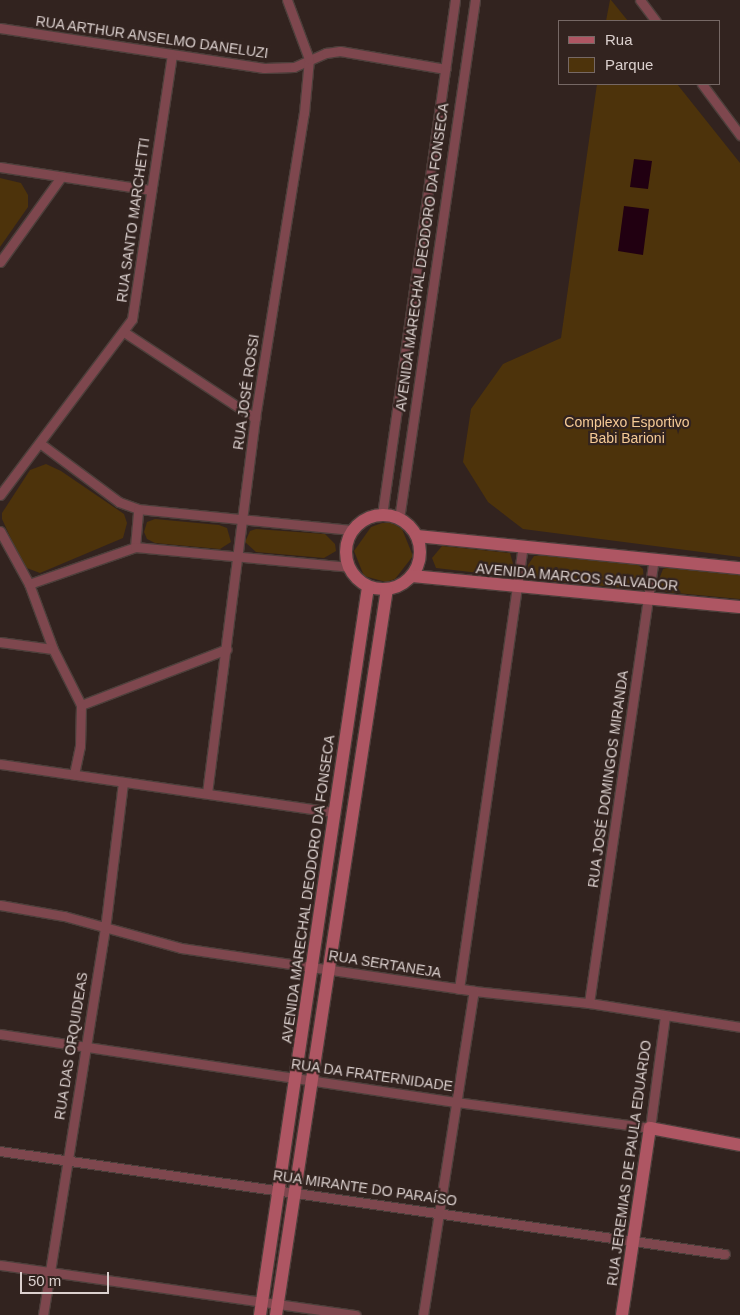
<!DOCTYPE html>
<html>
<head>
<meta charset="utf-8">
<style>
  body { margin:0 }
  #map { position:relative; width:740px; height:1315px; overflow:hidden; background:#32231f; font-family:Helvetica,sans-serif }
  div>[style] { position:absolute }
  .green>* { inset:0; background:#4d330b }
  .water>* { inset:0; background:#210011 }
  .roads { filter:drop-shadow(1px 0 #4d3f3b) drop-shadow(-1px 0 #4d3f3b) drop-shadow(0 1px #4d3f3b) drop-shadow(0 -1px #4d3f3b) }
  .street>* { height:9px; margin:-4.5px; padding:0 4.5px; transform-origin:4.5px; border-radius:4.5px; background:#7e474e }
  .secondary>* { height:12px; margin:-6px; padding:0 6px; transform-origin:6px; border-radius:6px; background:#ae5663 }
  .secondary>.ring { margin:-6px; padding:0; box-sizing:content-box; background:none; border:12px solid #ae5663; border-radius:50% }
  span { translate:-50% -50%; white-space:nowrap; text-align:center; line-height:1.15; -webkit-text-stroke:4.5px #32231f; paint-order:stroke }
  .street-label { font-size:14px; color:#dbd0ce }
  .park-label { font-size:14px; color:#f5ca96 }
  .legend { position:absolute; left:558px; top:20px; width:162px; height:65px; box-sizing:border-box; background:#32231f; border:1px solid #766865; margin:0; padding:6px 9px; list-style:none; font-size:15px; color:#dbd0ce }
  .legend li { display:flex; align-items:center; gap:10px; height:25px }
  .legend b { width:25px; border:1px solid #766865 }
  .scale { position:absolute; left:20px; top:1272px; width:89px; height:22px; box-sizing:border-box; border:2px solid #dbd0ce; border-top:0; padding-left:6px; font-size:15px; line-height:18px; white-space:nowrap; color:#dbd0ce; -webkit-text-stroke:4px #32231f; paint-order:stroke }
</style>
</head>
<body>
<div id="map">
  <div class="green">
    <div style="clip-path:polygon(610px 0,611px 0,628px 21px,606px 21px)"></div>
    <div style="clip-path:polygon(597px 84px,677px 84px,740px 163px,740px 557px,523px 529px,488px 502px,463px 462px,471px 409px,503px 364px,561px 338px)"></div>
    <div style="clip-path:polygon(0 178px,21px 183px,28px 195px,28px 207px,0 247px)"></div>
    <div style="clip-path:polygon(46px 464px,61px 471px,124px 514px,127px 523px,123px 538px,40px 573px,24px 567px,2px 519px,2px 513px,30px 470px)"></div>
    <div style="clip-path:polygon(155px 519px,219px 525px,227px 528px,231px 542px,220px 549px,155px 543px,147px 539px,144px 532px,147px 522px)"></div>
    <div style="clip-path:polygon(382px 523px,392px 523px,402px 529px,413px 556px,395px 579px,386px 582px,364px 576px,354px 551px,371px 527px)"></div>
    <div style="clip-path:polygon(256px 529px,325px 534px,335px 544px,336px 551px,324px 558px,256px 552px,245px 542px,250px 531px)"></div>
    <div style="clip-path:polygon(442px 546px,510px 553px,514px 567px,505px 576px,436px 568px,432px 558px)"></div>
    <div style="clip-path:polygon(545px 555px,637px 564px,643px 569px,644px 581px,634px 589px,535px 579px,530px 576px,528px 565px,534px 556px)"></div>
    <div style="clip-path:polygon(670px 567px,740px 574px,740px 599px,666px 592px,658px 582px,663px 569px)"></div>
  </div>
  <div class="water">
    <div style="clip-path:polygon(634px 159px,652px 161px,648px 189px,630px 187px)"></div>
    <div style="clip-path:polygon(624px 206px,649px 209px,643px 255px,618px 251px)"></div>
  </div>
  <div class="roads">
    <div class="street">
      <div style="left:640px;top:0;width:26px;rotate:53deg"></div>
      <div style="left:0;top:28px;width:267px;rotate:8.6deg"></div>
      <div style="left:264px;top:68px;width:30px;rotate:-2deg"></div>
      <div style="left:294px;top:67px;width:35px;rotate:-24deg"></div>
      <div style="left:326px;top:53px;width:14px;rotate:-8deg"></div>
      <div style="left:340px;top:51px;width:107px;rotate:9.7deg"></div>
      <div style="left:702px;top:84px;width:64px;rotate:53.3deg"></div>
      <div style="left:0;top:167px;width:153px;rotate:8.7deg"></div>
      <div style="left:0;top:262px;width:105px;rotate:-54.3deg"></div>
      <div style="left:124px;top:332px;width:157px;rotate:33.3deg"></div>
      <div style="left:41px;top:444px;width:97px;rotate:36.6deg"></div>
      <div style="left:119px;top:502px;width:20px;rotate:20deg"></div>
      <div style="left:138px;top:509px;width:217px;rotate:5.6deg"></div>
      <div style="left:0;top:495px;width:220px;rotate:-53.1deg"></div>
      <div style="left:132px;top:319px;width:266px;rotate:-81.4deg"></div>
      <div style="left:382px;top:515px;width:520px;rotate:-81.93deg"></div>
      <div style="left:399px;top:519px;width:525px;rotate:-81.67deg"></div>
      <div style="left:0;top:531px;width:60px;rotate:61.3deg"></div>
      <div style="left:29px;top:584px;width:69px;rotate:69.7deg"></div>
      <div style="left:53px;top:649px;width:63px;rotate:63.4deg"></div>
      <div style="left:81px;top:705px;width:41px;rotate:91.4deg"></div>
      <div style="left:80px;top:746px;width:29px;rotate:102deg"></div>
      <div style="left:135px;top:547px;width:38px;rotate:-85deg"></div>
      <div style="left:29px;top:584px;width:112px;rotate:-19.2deg"></div>
      <div style="left:135px;top:547px;width:215px;rotate:5.3deg"></div>
      <div style="left:0;top:642px;width:53px;rotate:7.5deg"></div>
      <div style="left:81px;top:705px;width:156px;rotate:-21deg"></div>
      <div style="left:0;top:764px;width:337px;rotate:8.2deg"></div>
      <div style="left:207px;top:793px;width:378px;rotate:-82.7deg"></div>
      <div style="left:255px;top:418px;width:309px;rotate:-80.9deg"></div>
      <div style="left:304px;top:113px;width:54px;rotate:-84.7deg"></div>
      <div style="left:309px;top:59px;width:63px;rotate:-110.4deg"></div>
      <div style="left:0;top:905px;width:65px;rotate:9.8deg"></div>
      <div style="left:64px;top:916px;width:121px;rotate:15.3deg"></div>
      <div style="left:181px;top:948px;width:296px;rotate:8.3deg"></div>
      <div style="left:474px;top:991px;width:116px;rotate:6deg"></div>
      <div style="left:589px;top:1003px;width:153px;rotate:9deg"></div>
      <div style="left:459px;top:989px;width:447px;rotate:-81.8deg"></div>
      <div style="left:589px;top:1003px;width:448px;rotate:-81.7deg"></div>
      <div style="left:0;top:1034px;width:461px;rotate:8.5deg"></div>
      <div style="left:456px;top:1102px;width:196px;rotate:7.6deg"></div>
      <div style="left:650px;top:1128px;width:113px;rotate:-82.4deg"></div>
      <div style="left:0;top:1151px;width:732px;rotate:8.09deg"></div>
      <div style="left:0;top:1265px;width:359px;rotate:8deg"></div>
      <div style="left:43px;top:1315px;width:391px;rotate:-80.9deg"></div>
      <div style="left:105px;top:929px;width:148px;rotate:-83deg"></div>
      <div style="left:423px;top:1315px;width:328px;rotate:-81.1deg"></div>
    </div>
    <div class="secondary">
      <div class="ring" style="left:346px;top:515px;width:62px;height:62px"></div>
      <div style="left:417px;top:536px;width:325px;rotate:5.7deg"></div>
      <div style="left:412px;top:576px;width:329px;rotate:5.4deg"></div>
      <div style="left:260px;top:1315px;width:736px;rotate:-81.56deg"></div>
      <div style="left:276px;top:1315px;width:734px;rotate:-81.31deg"></div>
      <div style="left:622px;top:1315px;width:189px;rotate:-81.5deg"></div>
      <div style="left:650px;top:1128px;width:92px;rotate:10.7deg"></div>
    </div>
  </div>
  <div class="street-label">
    <span style="left:152px;top:37px;rotate:8deg">RUA ARTHUR ANSELMO DANELUZI</span>
    <span style="left:133px;top:220px;rotate:-82deg">RUA SANTO MARCHETTI</span>
    <span style="left:422px;top:257px;rotate:-82deg">AVENIDA MARECHAL DEODORO DA FONSECA</span>
    <span style="left:246px;top:392px;rotate:-82deg">RUA JOSÉ ROSSI</span>
    <span style="left:577px;top:577px;rotate:5deg">AVENIDA MARCOS SALVADOR</span>
    <span style="left:608px;top:779px;rotate:-82deg">RUA JOSÉ DOMINGOS MIRANDA</span>
    <span style="left:308px;top:889px;rotate:-82deg">AVENIDA MARECHAL DEODORO DA FONSECA</span>
    <span style="left:385px;top:964px;rotate:9deg">RUA SERTANEJA</span>
    <span style="left:71px;top:1046px;rotate:-81deg">RUA DAS ORQUIDEAS</span>
    <span style="left:372px;top:1075px;rotate:8deg">RUA DA FRATERNIDADE</span>
    <span style="left:629px;top:1163px;rotate:-82deg">RUA JEREMIAS DE PAULA EDUARDO</span>
    <span style="left:365px;top:1188px;rotate:8deg">RUA MIRANTE DO PARAÍSO</span>
  </div>
  <div class="park-label">
    <span style="left:627px;top:430px">Complexo Esportivo<br>Babi Barioni</span>
  </div>
  <ul class="legend">
  <li><b style="height:6px;background:#ae5663"></b>Rua</li>
  <li><b style="height:14px;background:#4d330b"></b>Parque</li>
  </ul>
  <div class="scale">50 m</div>
</div>
</body>
</html>
